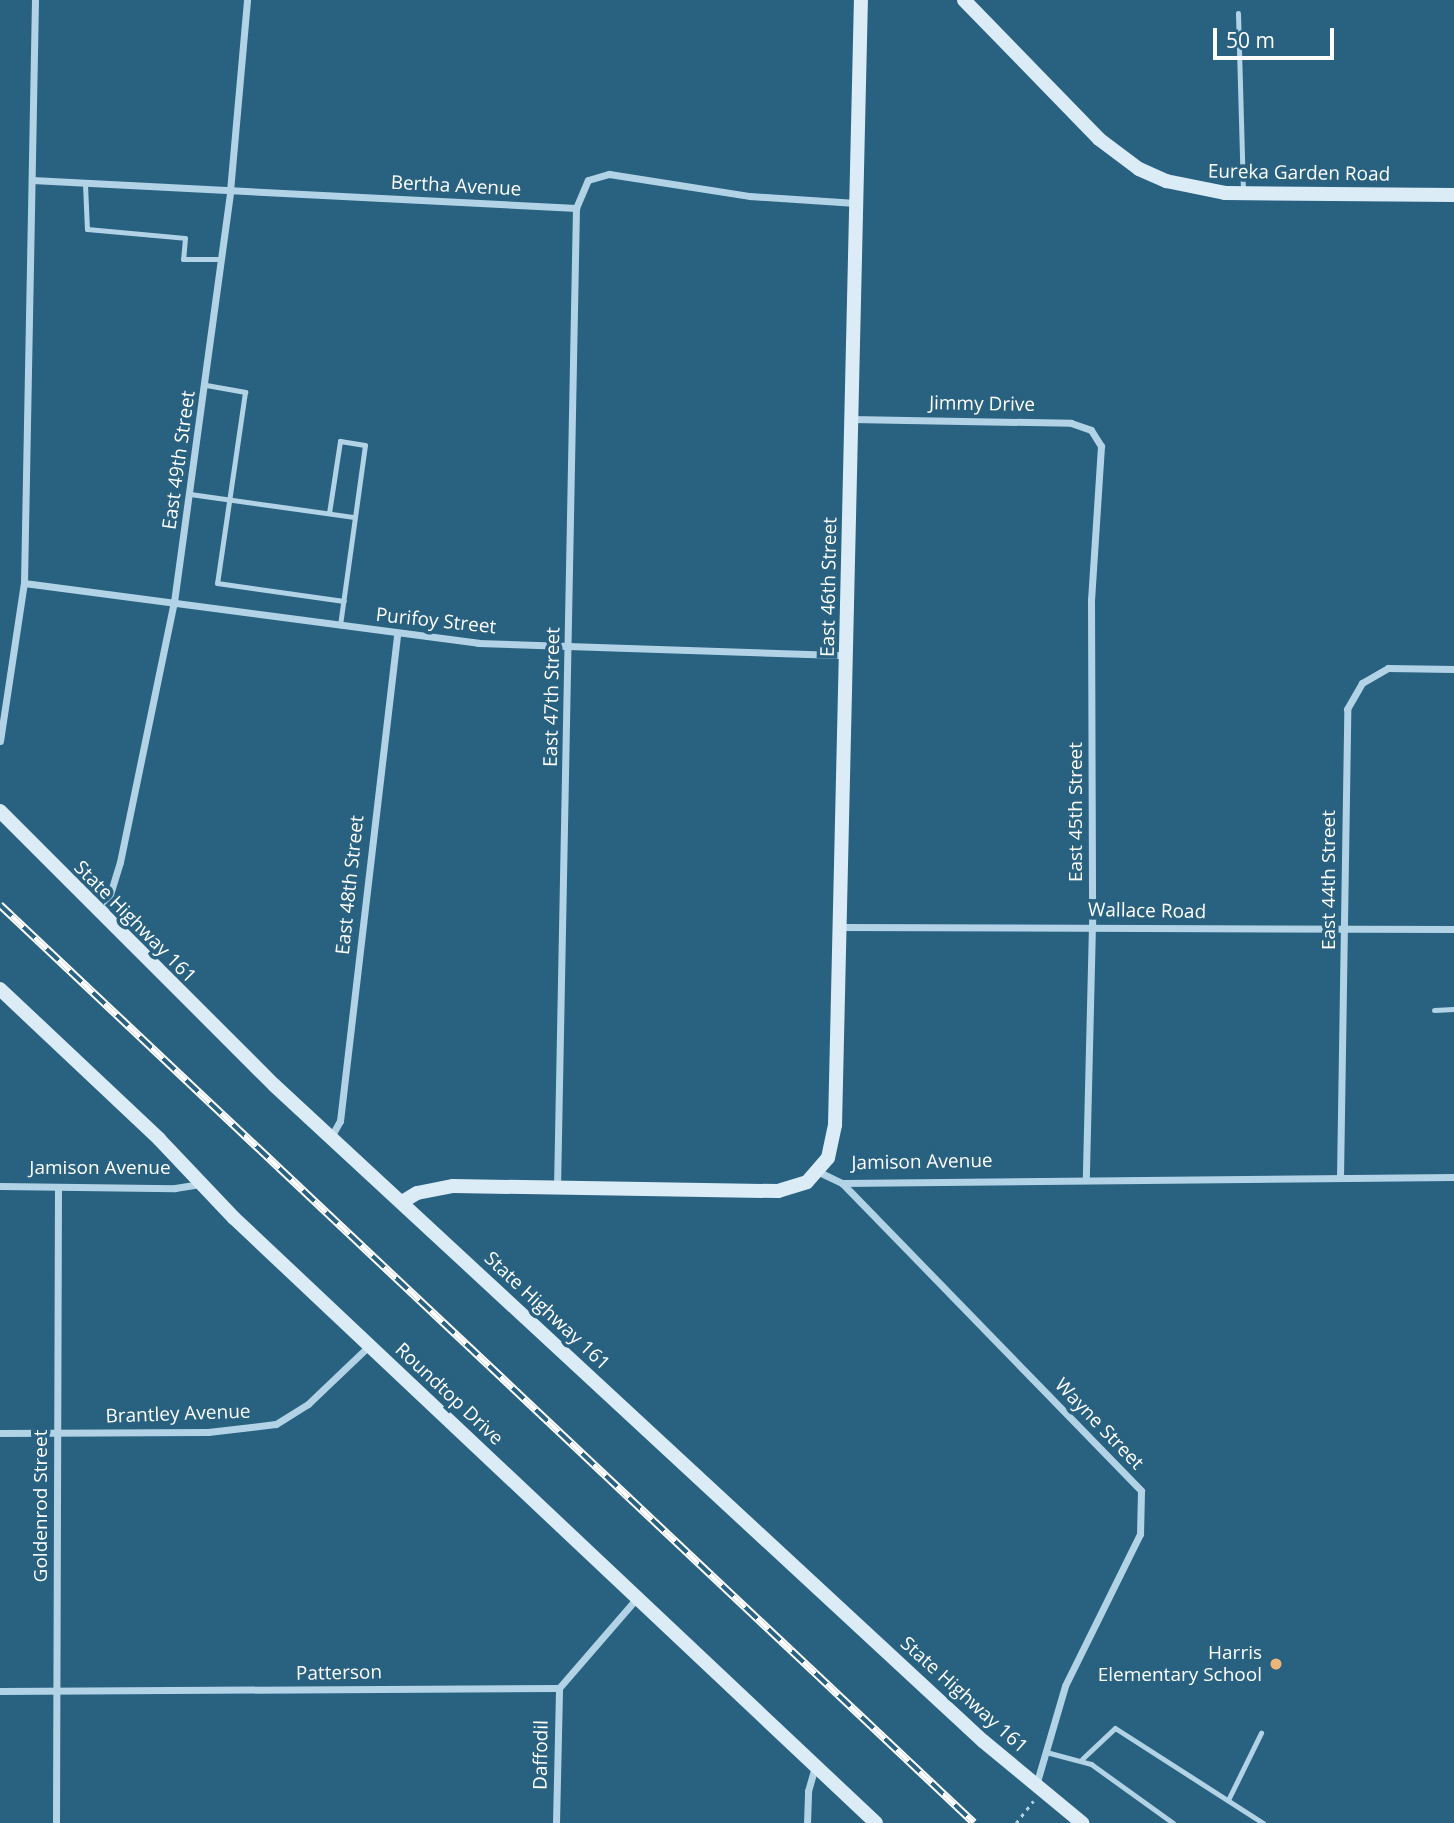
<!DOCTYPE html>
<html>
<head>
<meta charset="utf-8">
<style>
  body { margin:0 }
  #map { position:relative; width:1454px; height:1823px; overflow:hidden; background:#296181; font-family:"Open Sans",sans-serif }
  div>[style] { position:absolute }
  .path>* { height:2.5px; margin-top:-1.25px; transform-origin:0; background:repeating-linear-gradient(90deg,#b2d3e6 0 3.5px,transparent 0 8.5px) }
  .lane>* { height:5px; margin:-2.5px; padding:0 2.5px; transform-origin:2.5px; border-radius:2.5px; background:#b2d3e6 }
  .street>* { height:7px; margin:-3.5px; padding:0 3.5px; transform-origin:3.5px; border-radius:3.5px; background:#b2d3e6 }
  .secondary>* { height:14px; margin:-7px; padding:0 7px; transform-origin:7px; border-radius:7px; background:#dbecf6 }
  .rail>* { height:8px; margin-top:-4px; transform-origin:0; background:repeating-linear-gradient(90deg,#296181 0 16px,#fff 0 32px); box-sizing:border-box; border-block:2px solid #fff }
  .dots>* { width:19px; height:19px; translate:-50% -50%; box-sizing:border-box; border:4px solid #296181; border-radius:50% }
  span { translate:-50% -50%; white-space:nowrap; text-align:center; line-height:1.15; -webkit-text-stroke:7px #296181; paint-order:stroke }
  .street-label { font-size:19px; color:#fff }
  .poi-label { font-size:19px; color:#fff }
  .right { translate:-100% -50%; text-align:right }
  .scale { position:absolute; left:1213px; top:28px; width:121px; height:32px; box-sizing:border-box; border:4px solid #fff; border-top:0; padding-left:9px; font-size:21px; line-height:24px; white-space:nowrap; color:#fff; -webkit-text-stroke:5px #296181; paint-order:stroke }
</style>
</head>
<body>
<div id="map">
  <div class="path">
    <div style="left:1016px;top:1823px;width:28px;rotate:-52deg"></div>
  </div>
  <div class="lane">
    <div style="left:1238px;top:13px;width:180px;rotate:88.4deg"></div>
    <div style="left:85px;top:184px;width:45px;rotate:87.5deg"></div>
    <div style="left:87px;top:229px;width:98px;rotate:5.2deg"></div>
    <div style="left:185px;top:238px;width:21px;rotate:95deg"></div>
    <div style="left:183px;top:259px;width:37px"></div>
    <div style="left:206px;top:385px;width:40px;rotate:10deg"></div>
    <div style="left:245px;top:392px;width:193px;rotate:98.3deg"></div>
    <div style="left:217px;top:583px;width:128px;rotate:8.1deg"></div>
    <div style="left:190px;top:494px;width:166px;rotate:8deg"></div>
    <div style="left:329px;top:513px;width:73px;rotate:-81.3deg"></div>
    <div style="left:340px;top:441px;width:25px;rotate:9deg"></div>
    <div style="left:365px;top:445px;width:182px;rotate:97.9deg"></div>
    <div style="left:1434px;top:1010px;width:20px;rotate:-3deg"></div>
    <div style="left:1046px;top:1752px;width:47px;rotate:14.9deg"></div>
    <div style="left:1091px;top:1764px;width:101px;rotate:35.7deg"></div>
    <div style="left:1082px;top:1759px;width:45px;rotate:-43.2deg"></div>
    <div style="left:1115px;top:1728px;width:176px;rotate:32.7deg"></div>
    <div style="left:1228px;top:1800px;width:75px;rotate:-63.8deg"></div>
  </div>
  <div class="street">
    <div style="left:32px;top:180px;width:545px;rotate:2.95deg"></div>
    <div style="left:851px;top:419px;width:220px;rotate:1deg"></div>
    <div style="left:1071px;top:423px;width:21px;rotate:19deg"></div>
    <div style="left:1091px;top:430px;width:19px;rotate:58deg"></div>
    <div style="left:1101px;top:446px;width:153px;rotate:93.7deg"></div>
    <div style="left:1091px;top:599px;width:326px;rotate:89.8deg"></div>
    <div style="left:1092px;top:925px;width:254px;rotate:91.4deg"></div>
    <div style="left:24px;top:583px;width:458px;rotate:7.5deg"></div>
    <div style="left:478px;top:643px;width:368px;rotate:1.9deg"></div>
    <div style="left:0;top:741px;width:160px;rotate:-81.4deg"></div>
    <div style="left:24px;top:583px;width:583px;rotate:-88.92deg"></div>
    <div style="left:104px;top:914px;width:54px;rotate:-72.9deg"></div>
    <div style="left:120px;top:862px;width:266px;rotate:-78.3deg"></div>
    <div style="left:174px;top:602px;width:415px;rotate:-82.2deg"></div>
    <div style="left:230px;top:191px;width:192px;rotate:-84.9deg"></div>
    <div style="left:840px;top:927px;width:614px;rotate:0.19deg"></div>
    <div style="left:331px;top:1137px;width:18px;rotate:-61deg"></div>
    <div style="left:340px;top:1121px;width:490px;rotate:-83.3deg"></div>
    <div style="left:819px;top:1172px;width:25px;rotate:26deg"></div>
    <div style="left:842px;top:1183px;width:612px;rotate:-0.56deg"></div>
    <div style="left:1340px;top:1178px;width:469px;rotate:-89.1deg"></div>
    <div style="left:1347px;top:709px;width:30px;rotate:-60deg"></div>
    <div style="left:1362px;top:683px;width:30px;rotate:-30deg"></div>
    <div style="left:1388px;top:668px;width:66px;rotate:0.9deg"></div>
    <div style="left:842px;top:1183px;width:429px;rotate:45.8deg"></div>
    <div style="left:1141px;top:1491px;width:43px;rotate:91.3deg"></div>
    <div style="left:1140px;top:1534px;width:169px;rotate:116.3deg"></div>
    <div style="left:1065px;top:1686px;width:103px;rotate:106.3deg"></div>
    <div style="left:0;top:1186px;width:175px;rotate:0.7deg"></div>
    <div style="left:175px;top:1188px;width:24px;rotate:-9deg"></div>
    <div style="left:557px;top:1188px;width:980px;rotate:-88.89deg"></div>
    <div style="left:576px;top:208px;width:30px;rotate:-67deg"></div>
    <div style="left:588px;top:180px;width:22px;rotate:-16deg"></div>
    <div style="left:609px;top:174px;width:143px;rotate:8.9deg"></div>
    <div style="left:750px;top:196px;width:106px;rotate:3.8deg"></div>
    <div style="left:0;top:1433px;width:208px;rotate:-0.3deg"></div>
    <div style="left:208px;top:1432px;width:68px;rotate:-6.7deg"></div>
    <div style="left:276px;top:1424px;width:38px;rotate:-32deg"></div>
    <div style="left:308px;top:1404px;width:84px;rotate:-43.6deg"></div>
    <div style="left:0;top:1691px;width:559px;rotate:-0.31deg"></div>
    <div style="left:56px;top:1823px;width:634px;rotate:-89.82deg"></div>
    <div style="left:556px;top:1823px;width:135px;rotate:-88.7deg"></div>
    <div style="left:559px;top:1688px;width:119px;rotate:-49.1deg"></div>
    <div style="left:807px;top:1823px;width:32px;rotate:-88deg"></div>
    <div style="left:808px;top:1791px;width:26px;rotate:-74deg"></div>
  </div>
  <div class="secondary">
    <div style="left:964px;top:0;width:194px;rotate:45.8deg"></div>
    <div style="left:1099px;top:139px;width:50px;rotate:36.9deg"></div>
    <div style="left:1139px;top:169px;width:30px;rotate:24deg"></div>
    <div style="left:1166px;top:181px;width:60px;rotate:11.5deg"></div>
    <div style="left:1225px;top:193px;width:229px;rotate:0.5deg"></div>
    <div style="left:0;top:811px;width:387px;rotate:45deg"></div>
    <div style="left:274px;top:1085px;width:966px;rotate:42.78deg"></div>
    <div style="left:983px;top:1741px;width:129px;rotate:39.6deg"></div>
    <div style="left:0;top:989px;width:219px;rotate:43.3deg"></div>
    <div style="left:159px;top:1139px;width:109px;rotate:46.5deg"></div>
    <div style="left:234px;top:1218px;width:882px;rotate:43.3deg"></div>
    <div style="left:402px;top:1202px;width:17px;rotate:-31deg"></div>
    <div style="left:417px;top:1193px;width:37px;rotate:-11deg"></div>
    <div style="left:453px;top:1186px;width:325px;rotate:0.9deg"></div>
    <div style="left:778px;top:1191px;width:30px;rotate:-17deg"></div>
    <div style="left:807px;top:1182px;width:32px;rotate:-49deg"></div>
    <div style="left:828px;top:1158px;width:34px;rotate:-78deg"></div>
    <div style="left:835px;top:1125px;width:1125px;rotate:-88.68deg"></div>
  </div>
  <div class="rail">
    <div style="left:0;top:905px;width:1338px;rotate:43.3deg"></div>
  </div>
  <div class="dots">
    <div style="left:1276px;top:1664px;background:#edb579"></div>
  </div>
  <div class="street-label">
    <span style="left:1299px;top:173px;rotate:1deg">Eureka Garden Road</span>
    <span style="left:456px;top:186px;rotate:3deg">Bertha Avenue</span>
    <span style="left:982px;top:404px;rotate:1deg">Jimmy Drive</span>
    <span style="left:179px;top:460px;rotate:-82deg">East 49th Street</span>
    <span style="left:829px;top:587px;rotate:-89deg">East 46th Street</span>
    <span style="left:436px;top:621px;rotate:6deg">Purifoy Street</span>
    <span style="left:552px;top:697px;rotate:-89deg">East 47th Street</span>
    <span style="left:1076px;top:812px;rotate:-90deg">East 45th Street</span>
    <span style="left:1329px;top:880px;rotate:-90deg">East 44th Street</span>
    <span style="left:350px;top:885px;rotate:-84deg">East 48th Street</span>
    <span style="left:1147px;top:911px;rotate:1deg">Wallace Road</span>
    <span style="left:135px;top:922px;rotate:45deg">State Highway 161</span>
    <span style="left:922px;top:1162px;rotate:-1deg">Jamison Avenue</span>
    <span style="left:100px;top:1168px">Jamison Avenue</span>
    <span style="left:547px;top:1311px;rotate:43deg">State Highway 161</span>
    <span style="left:449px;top:1394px;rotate:43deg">Roundtop Drive</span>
    <span style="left:178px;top:1414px;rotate:-2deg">Brantley Avenue</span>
    <span style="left:1099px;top:1424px;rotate:46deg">Wayne Street</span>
    <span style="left:41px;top:1506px;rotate:-90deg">Goldenrod Street</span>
    <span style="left:339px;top:1673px;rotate:-1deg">Patterson</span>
    <span style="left:964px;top:1695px;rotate:42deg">State Highway 161</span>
    <span style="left:541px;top:1755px;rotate:-89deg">Daffodil</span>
  </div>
  <div class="poi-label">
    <span class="right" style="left:1262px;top:1664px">Harris<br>Elementary School</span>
  </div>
  <div class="scale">50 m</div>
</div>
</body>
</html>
